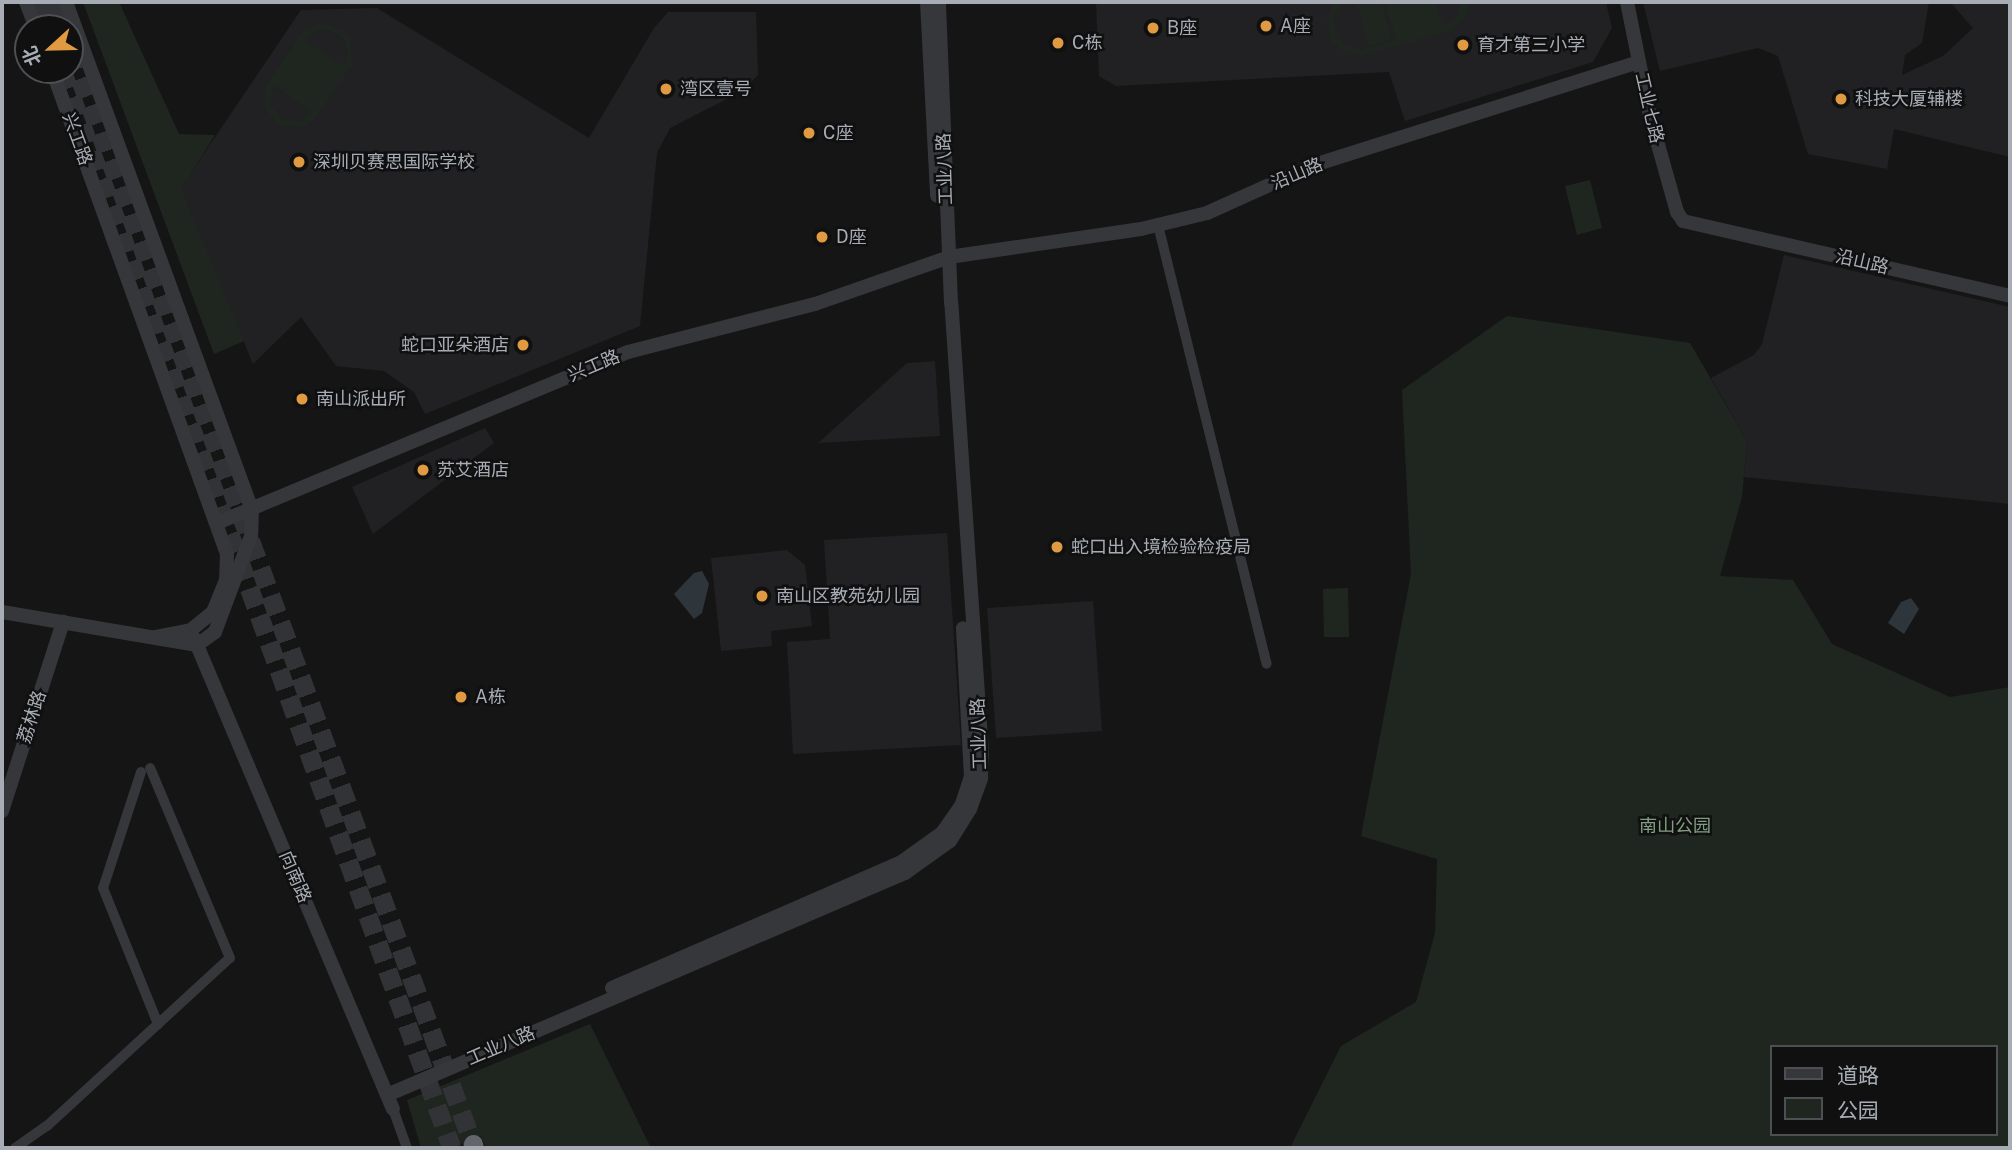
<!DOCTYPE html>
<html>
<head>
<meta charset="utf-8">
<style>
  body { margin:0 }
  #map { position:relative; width:2012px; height:1150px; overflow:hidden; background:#151516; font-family:"Public Sans","Noto Sans SC",sans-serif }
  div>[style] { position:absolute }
  .built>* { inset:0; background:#212123 }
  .green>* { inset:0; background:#1f261f }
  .water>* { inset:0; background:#2e363b }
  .motorway-tunnel>* { height:19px; margin-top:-9.5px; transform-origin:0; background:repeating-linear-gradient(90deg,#323336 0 19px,transparent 0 29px) }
  .minor>* { height:10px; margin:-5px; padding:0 5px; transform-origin:5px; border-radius:5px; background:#36373b }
  .tertiary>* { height:14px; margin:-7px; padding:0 7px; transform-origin:7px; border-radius:7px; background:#36373b }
  .motorway>* { height:19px; margin:-9.5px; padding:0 9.5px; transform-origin:9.5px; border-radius:9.5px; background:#62666b }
  .dots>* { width:19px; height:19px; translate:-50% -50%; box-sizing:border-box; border:4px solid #101011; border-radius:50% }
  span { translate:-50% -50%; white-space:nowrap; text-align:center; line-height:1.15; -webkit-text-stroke:5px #101011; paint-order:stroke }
  .poi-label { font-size:18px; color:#a8adb5 }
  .left { translate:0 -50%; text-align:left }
  .right { translate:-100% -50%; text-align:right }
  .street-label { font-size:18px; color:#a8adb5 }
  .park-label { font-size:18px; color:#829e80 }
  .frame { position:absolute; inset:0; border:4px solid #a8adb5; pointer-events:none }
  .legend { position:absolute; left:1770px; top:1045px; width:228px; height:91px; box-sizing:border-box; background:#101011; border:2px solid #4d4f53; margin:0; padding:9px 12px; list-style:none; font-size:21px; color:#a8adb5 }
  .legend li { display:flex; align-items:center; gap:14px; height:35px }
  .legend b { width:35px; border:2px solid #4d4f53 }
  .north { position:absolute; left:14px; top:14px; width:70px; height:70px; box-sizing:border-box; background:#101011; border:2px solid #4d4f53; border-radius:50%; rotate:248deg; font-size:19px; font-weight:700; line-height:28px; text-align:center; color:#a8adb5 }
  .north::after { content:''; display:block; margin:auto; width:24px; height:32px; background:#e09b42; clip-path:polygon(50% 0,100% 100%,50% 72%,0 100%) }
</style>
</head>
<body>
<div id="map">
  <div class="built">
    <div style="clip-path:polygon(1096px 2px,1606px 2px,1612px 28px,1593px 62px,1405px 121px,1389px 72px,1116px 86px,1099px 76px)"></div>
    <div style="clip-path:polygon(1643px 2px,1929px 2px,1922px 43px,1905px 55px,1902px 75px,1943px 56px,1973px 28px,1950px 2px,2010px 2px,2010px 157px,1894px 129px,1887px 169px,1808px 154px,1778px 56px,1758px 48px,1660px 71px)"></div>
    <div style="clip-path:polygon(377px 8px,589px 138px,654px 28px,668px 12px,756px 12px,758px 75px,741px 92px,670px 128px,657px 153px,640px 326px,425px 414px,414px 392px,384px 371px,336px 366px,301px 317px,253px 364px,180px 189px,301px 10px)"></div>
    <div style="clip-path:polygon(1784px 255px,2010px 307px,2010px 504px,1744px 477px,1747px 441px,1711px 378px,1754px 355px,1762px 344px)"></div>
    <div style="clip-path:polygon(935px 361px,940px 436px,818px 443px,907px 363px)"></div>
    <div style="clip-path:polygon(485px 428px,494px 443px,373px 534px,352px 487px)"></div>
    <div style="clip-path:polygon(947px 533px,961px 745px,793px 754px,787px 642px,830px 639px,824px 540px)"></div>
    <div style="clip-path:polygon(787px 550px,805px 565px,812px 626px,771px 631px,772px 646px,721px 651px,711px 558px)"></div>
    <div style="clip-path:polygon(1093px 601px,1102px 731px,996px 738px,987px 608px)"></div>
  </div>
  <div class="green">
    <div style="clip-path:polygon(83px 2px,119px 2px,179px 134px,215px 135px,181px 189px,244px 341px,214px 354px)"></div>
    <div style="clip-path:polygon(1334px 2px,1344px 2px,1334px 16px,1337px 37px,1347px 46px,1360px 49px,1396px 40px,1385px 2px,1435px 2px,1443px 26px,1455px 19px,1462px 2px,1469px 2px,1465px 17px,1453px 30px,1361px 56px,1344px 52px,1331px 40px,1326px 23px)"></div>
    <div style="clip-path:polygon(1356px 2px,1381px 2px,1392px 39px,1369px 46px)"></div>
    <div style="clip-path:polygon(evenodd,324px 22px,349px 35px,353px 64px,313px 121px,301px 128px,279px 125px,265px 109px,265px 87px,304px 30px,324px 22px,319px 30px,335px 32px,344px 39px,348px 50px,344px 66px,305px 40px,319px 30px,324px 22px,274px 85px,312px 112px,299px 121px,282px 119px,271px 106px,274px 85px)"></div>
    <div style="clip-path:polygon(1590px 180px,1602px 228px,1577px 235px,1565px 186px)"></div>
    <div style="clip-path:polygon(evenodd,1507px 316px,1690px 343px,1747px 441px,1742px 497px,1720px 576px,1793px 580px,1832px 644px,1950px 697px,2010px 687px,2010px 1148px,1290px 1148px,1341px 1046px,1416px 1002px,1435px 933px,1437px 859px,1361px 836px,1411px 574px,1402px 390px,1507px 316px,1772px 1047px,1996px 1047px,1996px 1134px,1772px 1134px,1772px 1047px)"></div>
    <div style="clip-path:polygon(1348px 588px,1349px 637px,1324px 637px,1323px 589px)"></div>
    <div style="clip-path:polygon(590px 1024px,651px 1148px,486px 1148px,481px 1136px,449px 1148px,421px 1148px,407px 1100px)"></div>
  </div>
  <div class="water">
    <div style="clip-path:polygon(702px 571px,709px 584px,702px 613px,694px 619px,674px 594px,694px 573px)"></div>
    <div style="clip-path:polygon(1911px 598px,1919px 609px,1904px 634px,1888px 623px,1901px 602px)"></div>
  </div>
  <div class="motorway-tunnel">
    <div style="left:37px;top:2px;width:28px;rotate:71deg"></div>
    <div style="left:52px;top:2px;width:28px;rotate:69deg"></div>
    <div style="left:70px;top:51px;width:1165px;rotate:69.76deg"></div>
    <div style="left:62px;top:70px;width:1146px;rotate:70.11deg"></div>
  </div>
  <div class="minor">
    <div style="left:1158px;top:225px;width:452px;rotate:76.1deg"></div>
    <div style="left:141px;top:772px;width:122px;rotate:108.1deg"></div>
    <div style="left:103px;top:888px;width:147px;rotate:68deg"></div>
    <div style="left:393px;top:1109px;width:41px;rotate:70.3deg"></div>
    <div style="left:15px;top:1148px;width:39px;rotate:-35deg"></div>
    <div style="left:47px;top:1126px;width:248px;rotate:-42.6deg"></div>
    <div style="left:230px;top:958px;width:206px;rotate:-112.8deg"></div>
  </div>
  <div class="tertiary">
    <div style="left:26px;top:2px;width:28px;rotate:69deg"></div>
    <div style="left:66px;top:2px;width:541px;rotate:69.89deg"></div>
    <div style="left:252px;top:510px;width:26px;rotate:92deg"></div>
    <div style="left:251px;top:536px;width:103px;rotate:110.6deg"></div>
    <div style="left:215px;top:632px;width:22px;rotate:144deg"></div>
    <div style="left:927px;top:2px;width:194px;rotate:87deg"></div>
    <div style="left:1627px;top:2px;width:116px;rotate:78.6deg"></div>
    <div style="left:1650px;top:116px;width:100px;rotate:74.3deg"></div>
    <div style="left:1677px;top:212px;width:11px;rotate:56deg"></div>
    <div style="left:1683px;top:221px;width:335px;rotate:12.9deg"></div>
    <div style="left:52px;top:70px;width:515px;rotate:70.12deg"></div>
    <div style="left:227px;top:554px;width:26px;rotate:92deg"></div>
    <div style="left:226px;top:580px;width:35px;rotate:112deg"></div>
    <div style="left:213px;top:612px;width:28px;rotate:141deg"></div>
    <div style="left:191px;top:630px;width:37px;rotate:169deg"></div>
    <div style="left:217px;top:523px;width:445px;rotate:-22.6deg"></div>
    <div style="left:628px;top:352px;width:193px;rotate:-14.4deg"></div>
    <div style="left:815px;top:304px;width:142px;rotate:-19.3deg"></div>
    <div style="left:949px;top:257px;width:194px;rotate:-8.3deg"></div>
    <div style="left:1141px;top:229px;width:68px;rotate:-13.6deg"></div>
    <div style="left:1207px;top:213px;width:117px;rotate:-24.2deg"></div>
    <div style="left:1314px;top:165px;width:341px;rotate:-17.6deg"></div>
    <div style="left:2px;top:612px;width:198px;rotate:9.6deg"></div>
    <div style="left:194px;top:638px;width:511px;rotate:67.1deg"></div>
    <div style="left:2px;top:811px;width:199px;rotate:-72.1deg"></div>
    <div style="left:612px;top:988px;width:314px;rotate:-23.5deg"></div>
    <div style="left:900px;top:863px;width:52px;rotate:-35.5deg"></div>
    <div style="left:942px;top:833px;width:35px;rotate:-55deg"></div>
    <div style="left:962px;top:804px;width:28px;rotate:-72deg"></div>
    <div style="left:971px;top:777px;width:149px;rotate:-93.1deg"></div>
    <div style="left:387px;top:1095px;width:564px;rotate:-23.2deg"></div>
    <div style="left:905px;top:873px;width:55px;rotate:-35.4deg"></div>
    <div style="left:950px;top:841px;width:38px;rotate:-58deg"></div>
    <div style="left:970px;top:809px;width:33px;rotate:-70deg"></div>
    <div style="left:981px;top:778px;width:25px;rotate:-88deg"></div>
    <div style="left:982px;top:753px;width:451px;rotate:-93.9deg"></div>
    <div style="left:951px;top:303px;width:301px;rotate:-92.3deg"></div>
  </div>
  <div class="motorway">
    <div style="left:473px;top:1144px;width:4px;rotate:76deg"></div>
  </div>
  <div class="dots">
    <div style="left:1266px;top:26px;background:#e09b42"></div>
    <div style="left:1153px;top:28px;background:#e09b42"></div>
    <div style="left:1058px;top:43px;background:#e09b42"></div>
    <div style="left:1463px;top:45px;background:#e09b42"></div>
    <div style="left:666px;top:89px;background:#e09b42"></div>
    <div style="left:1841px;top:99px;background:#e09b42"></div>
    <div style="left:809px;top:133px;background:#e09b42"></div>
    <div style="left:299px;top:162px;background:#e09b42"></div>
    <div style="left:822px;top:237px;background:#e09b42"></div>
    <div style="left:523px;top:345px;background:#e09b42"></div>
    <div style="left:302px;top:399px;background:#e09b42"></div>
    <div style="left:423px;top:470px;background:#e09b42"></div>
    <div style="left:1057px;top:547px;background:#e09b42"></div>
    <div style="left:762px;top:596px;background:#e09b42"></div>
    <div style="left:461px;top:697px;background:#e09b42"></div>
  </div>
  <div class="poi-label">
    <span class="left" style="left:1280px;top:26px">A座</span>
    <span class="left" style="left:1167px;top:28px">B座</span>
    <span class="left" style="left:1072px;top:43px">C栋</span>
    <span class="left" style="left:1477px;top:45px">育才第三小学</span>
    <span class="left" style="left:680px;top:89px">湾区壹号</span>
    <span class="left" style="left:1855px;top:99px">科技大厦辅楼</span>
    <span class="left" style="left:823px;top:133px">C座</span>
    <span class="left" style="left:313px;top:162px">深圳贝赛思国际学校</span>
    <span class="left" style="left:836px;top:237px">D座</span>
    <span class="right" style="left:509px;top:345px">蛇口亚朵酒店</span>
    <span class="left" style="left:316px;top:399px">南山派出所</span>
    <span class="left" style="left:437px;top:470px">苏艾酒店</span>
    <span class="left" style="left:1071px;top:547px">蛇口出入境检验检疫局</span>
    <span class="left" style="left:776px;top:596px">南山区教苑幼儿园</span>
    <span class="left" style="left:475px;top:697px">A栋</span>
  </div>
  <div class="street-label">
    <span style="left:1649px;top:108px;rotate:77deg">工业七路</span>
    <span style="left:77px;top:139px;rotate:70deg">兴工路</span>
    <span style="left:945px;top:169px;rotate:-92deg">工业八路</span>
    <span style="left:1297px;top:174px;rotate:-23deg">沿山路</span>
    <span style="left:1862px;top:262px;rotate:13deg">沿山路</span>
    <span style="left:594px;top:366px;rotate:-23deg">兴工路</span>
    <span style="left:32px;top:717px;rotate:-72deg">荔林路</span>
    <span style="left:979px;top:734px;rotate:-92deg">工业八路</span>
    <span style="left:295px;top:877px;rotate:67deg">向南路</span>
    <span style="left:501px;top:1046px;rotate:-23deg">工业八路</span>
  </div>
  <div class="park-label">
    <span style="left:1675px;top:826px">南山公园</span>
  </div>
  <div class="frame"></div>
  <ul class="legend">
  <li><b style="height:9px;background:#36373b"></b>道路</li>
  <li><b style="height:19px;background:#1f261f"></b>公园</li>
  </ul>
  <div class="north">北</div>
</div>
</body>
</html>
